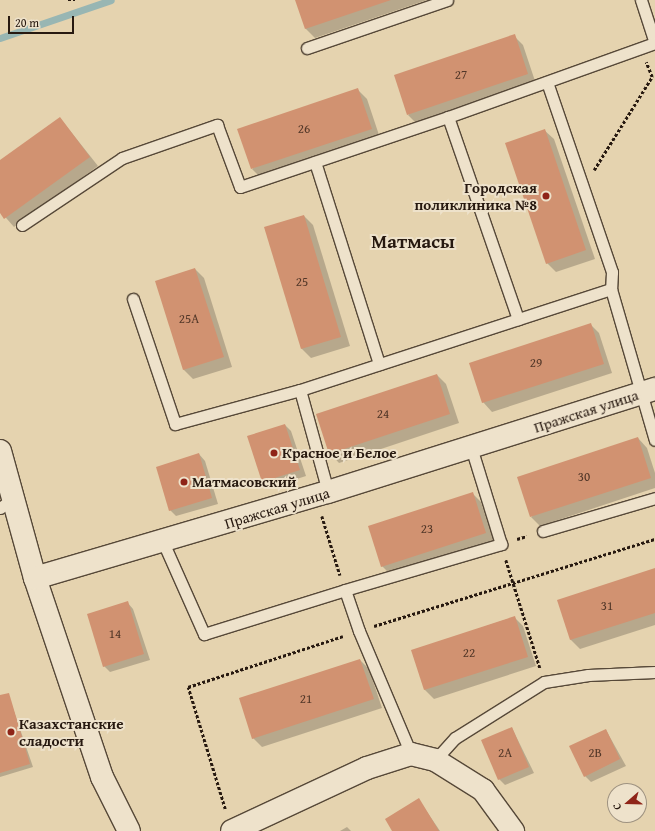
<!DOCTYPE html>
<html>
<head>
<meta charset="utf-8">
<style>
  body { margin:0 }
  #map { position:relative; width:655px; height:831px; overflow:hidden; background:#e5d3af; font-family:"Gentium Book Plus",serif }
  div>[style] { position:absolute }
  .shadow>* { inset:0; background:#0003 }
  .stream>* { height:7px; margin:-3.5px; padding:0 3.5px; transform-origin:3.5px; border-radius:3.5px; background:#98b6b3 }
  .building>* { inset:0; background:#d19271 }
  .path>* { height:2.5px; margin-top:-1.25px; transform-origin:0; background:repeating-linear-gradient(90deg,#271910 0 3px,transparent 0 5px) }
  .roads { filter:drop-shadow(1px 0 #564838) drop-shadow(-1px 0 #564838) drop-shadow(0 1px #564838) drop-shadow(0 -1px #564838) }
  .service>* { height:11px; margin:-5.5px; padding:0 5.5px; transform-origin:5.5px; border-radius:5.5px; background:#eee2cb }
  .minor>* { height:22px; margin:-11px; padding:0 11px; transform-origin:11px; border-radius:11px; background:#eee2cb }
  .dots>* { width:11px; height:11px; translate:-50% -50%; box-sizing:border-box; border:2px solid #eee2cb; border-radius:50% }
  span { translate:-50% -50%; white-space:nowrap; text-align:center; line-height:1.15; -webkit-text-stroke:4px #eee2cb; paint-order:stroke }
  .number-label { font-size:13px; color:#523728 }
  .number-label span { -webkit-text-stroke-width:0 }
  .poi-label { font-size:15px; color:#271910; font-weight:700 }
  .right { translate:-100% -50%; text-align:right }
  .left { translate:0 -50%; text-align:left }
  .street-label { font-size:15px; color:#271910 }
  .district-label { font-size:19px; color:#271910; font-weight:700 }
  .north { position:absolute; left:607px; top:783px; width:40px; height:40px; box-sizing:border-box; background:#eee2cb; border:1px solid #9e9280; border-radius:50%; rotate:250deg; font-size:11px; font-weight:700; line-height:16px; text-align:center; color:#271910 }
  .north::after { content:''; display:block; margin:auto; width:14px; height:18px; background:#8f2418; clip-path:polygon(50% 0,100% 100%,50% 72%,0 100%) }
  .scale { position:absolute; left:8px; top:16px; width:66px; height:18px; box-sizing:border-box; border:2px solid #271910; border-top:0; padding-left:5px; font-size:12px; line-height:14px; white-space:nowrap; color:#271910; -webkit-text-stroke:3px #eee2cb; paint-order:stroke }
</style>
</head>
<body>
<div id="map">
  <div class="shadow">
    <div style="clip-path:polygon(297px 0,427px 0,315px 38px,306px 29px)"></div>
    <div style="clip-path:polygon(514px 36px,523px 45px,536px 84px,417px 124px,408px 115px)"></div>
    <div style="clip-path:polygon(358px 90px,367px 99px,380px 138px,261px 178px,252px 169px)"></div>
    <div style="clip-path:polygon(60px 118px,98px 166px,14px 227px,0 211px,0 162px)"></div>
    <div style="clip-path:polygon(544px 130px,554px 139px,595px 259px,556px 272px,547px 263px)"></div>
    <div style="clip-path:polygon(304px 216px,313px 225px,350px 346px,311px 358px,302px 349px)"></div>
    <div style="clip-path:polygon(195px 269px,204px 278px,232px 367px,193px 379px,184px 370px,156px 282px)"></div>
    <div style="clip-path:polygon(590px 324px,599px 333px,612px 373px,492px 412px,483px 402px)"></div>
    <div style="clip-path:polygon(437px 375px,446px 384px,459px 423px,339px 463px,330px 453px)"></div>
    <div style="clip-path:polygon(285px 425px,291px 431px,306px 476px,269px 488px,263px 482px)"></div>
    <div style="clip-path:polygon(638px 438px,647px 448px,655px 473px,655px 488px,540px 526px,531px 517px)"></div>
    <div style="clip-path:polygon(199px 454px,205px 461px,218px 504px,176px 516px,170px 510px)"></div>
    <div style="clip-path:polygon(472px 493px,481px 502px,494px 542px,391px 575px,382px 566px)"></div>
    <div style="clip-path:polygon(655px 569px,655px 625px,580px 649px,571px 640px,559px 601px)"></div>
    <div style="clip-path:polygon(127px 602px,133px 609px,150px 660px,110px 672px,104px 666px)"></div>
    <div style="clip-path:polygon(514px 617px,523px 626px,536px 666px,434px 699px,425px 690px,412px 651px)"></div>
    <div style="clip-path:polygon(360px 660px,369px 669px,382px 708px,262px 747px,253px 738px)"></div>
    <div style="clip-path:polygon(8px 694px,33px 767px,0 777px,0 696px)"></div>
    <div style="clip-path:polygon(512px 728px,534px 773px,505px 785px,499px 779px)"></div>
    <div style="clip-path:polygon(606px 730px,626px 766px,591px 782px,585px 776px)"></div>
    <div style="clip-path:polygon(419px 800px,440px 831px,393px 831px)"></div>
    <div style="clip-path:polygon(347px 827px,351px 831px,340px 831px)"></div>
  </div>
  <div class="stream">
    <div style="left:0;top:38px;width:117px;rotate:-18.9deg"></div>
  </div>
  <div class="building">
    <div style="clip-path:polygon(295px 0,391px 0,305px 29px)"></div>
    <div style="clip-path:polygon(515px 34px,528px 74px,407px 115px,394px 75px)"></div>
    <div style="clip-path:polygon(358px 88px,372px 129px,251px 169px,237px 129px)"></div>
    <div style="clip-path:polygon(60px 117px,90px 157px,4px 219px,0 213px,0 160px)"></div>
    <div style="clip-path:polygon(545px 129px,586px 250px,546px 264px,505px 143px)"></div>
    <div style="clip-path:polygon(304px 215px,341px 337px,301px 349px,264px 227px)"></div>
    <div style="clip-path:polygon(195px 268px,224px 357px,183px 370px,155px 281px)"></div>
    <div style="clip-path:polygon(591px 323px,604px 364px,482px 403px,469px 363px)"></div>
    <div style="clip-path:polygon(437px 374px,450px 414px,329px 454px,316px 414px)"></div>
    <div style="clip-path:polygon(285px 424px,300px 470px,262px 482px,247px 436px)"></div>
    <div style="clip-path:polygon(638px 437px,651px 478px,530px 517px,517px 477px)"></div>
    <div style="clip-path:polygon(199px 453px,212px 498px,169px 511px,156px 467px)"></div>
    <div style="clip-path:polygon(473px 492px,486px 533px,381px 567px,368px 526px)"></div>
    <div style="clip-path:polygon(655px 568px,655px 613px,570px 640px,557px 600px)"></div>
    <div style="clip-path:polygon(128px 601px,144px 654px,103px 667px,87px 614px)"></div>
    <div style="clip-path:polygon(515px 616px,528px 657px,424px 690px,411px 650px)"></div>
    <div style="clip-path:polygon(360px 659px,374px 699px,252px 739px,239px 698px)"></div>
    <div style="clip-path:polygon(9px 693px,30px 764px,0 773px,0 695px)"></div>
    <div style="clip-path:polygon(512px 727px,529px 767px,498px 780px,481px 740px)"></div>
    <div style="clip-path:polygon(606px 729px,620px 759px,584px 777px,569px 746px)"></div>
    <div style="clip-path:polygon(419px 798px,439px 831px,392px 831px,385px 819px)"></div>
  </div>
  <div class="path">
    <div style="left:68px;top:0;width:7px"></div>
    <div style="left:594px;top:170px;width:110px;rotate:-58.1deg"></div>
    <div style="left:652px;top:77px;width:16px;rotate:-112deg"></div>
    <div style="left:322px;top:516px;width:62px;rotate:73deg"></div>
    <div style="left:517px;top:539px;width:10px;rotate:-17deg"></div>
    <div style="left:506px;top:560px;width:113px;rotate:72.5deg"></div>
    <div style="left:374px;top:626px;width:294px;rotate:-17.2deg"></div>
    <div style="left:225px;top:809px;width:127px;rotate:-106.9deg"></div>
    <div style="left:188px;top:687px;width:163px;rotate:-18.2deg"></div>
  </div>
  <div class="roads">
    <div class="service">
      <div style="left:641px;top:0;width:45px;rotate:72deg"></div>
      <div style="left:307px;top:48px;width:148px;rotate:-18.9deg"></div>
      <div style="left:547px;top:82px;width:201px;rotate:71.1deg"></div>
      <div style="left:612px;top:272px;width:17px;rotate:93deg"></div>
      <div style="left:448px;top:117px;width:220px;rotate:-19.7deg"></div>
      <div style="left:315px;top:162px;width:212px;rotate:72.4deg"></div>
      <div style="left:22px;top:225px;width:120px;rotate:-33.8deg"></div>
      <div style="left:122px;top:158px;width:101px;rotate:-19.2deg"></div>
      <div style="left:217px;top:125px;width:66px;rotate:69.6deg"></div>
      <div style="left:240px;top:187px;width:219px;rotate:-18.6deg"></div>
      <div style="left:448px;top:117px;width:214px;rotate:70.9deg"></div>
      <div style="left:133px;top:299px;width:132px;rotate:71.4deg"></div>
      <div style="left:175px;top:424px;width:130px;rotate:-15.2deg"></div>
      <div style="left:300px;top:390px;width:106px;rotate:74.6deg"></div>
      <div style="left:300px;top:390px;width:327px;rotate:-18deg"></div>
      <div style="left:611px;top:289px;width:157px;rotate:73.8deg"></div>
      <div style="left:0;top:508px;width:17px;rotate:-36deg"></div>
      <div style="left:543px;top:531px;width:117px;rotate:-16.4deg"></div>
      <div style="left:163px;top:542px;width:101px;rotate:66deg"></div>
      <div style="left:204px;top:634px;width:148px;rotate:-17.3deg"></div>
      <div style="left:411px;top:754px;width:134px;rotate:-112.9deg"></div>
      <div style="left:359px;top:631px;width:43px;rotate:-108.9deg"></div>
      <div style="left:345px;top:590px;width:163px;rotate:-16.4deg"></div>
      <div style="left:501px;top:544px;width:102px;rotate:-107.2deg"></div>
      <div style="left:435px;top:760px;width:30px;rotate:-48deg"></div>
      <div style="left:455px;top:738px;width:105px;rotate:-32.2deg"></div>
      <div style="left:544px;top:682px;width:45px;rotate:-9deg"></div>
      <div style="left:588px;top:675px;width:67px;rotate:-2.6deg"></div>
    </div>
    <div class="minor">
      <div style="left:0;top:451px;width:132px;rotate:74.6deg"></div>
      <div style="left:35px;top:578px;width:210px;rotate:71.4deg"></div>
      <div style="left:102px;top:777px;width:60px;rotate:63.4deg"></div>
      <div style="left:35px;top:578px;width:305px;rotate:-16.4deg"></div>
      <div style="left:328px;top:492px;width:343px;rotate:-17.5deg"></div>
      <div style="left:232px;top:831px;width:149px;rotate:-25deg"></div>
      <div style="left:367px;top:768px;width:46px;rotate:-17.7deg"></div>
      <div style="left:411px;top:754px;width:25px;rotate:14deg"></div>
      <div style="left:435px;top:760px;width:57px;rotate:32deg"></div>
      <div style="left:483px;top:790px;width:51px;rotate:53.8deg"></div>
    </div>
  </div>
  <div class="dots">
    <div style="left:546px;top:196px;background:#8f2418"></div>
    <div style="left:274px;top:453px;background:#8f2418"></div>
    <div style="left:184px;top:482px;background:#8f2418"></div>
    <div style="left:11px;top:732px;background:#8f2418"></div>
  </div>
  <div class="number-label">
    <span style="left:461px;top:75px">27</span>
    <span style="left:304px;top:129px">26</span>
    <span style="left:302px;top:282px">25</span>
    <span style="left:189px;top:319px">25А</span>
    <span style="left:536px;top:363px">29</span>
    <span style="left:383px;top:414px">24</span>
    <span style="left:584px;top:477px">30</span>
    <span style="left:427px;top:529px">23</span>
    <span style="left:607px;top:606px">31</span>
    <span style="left:115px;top:634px">14</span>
    <span style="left:469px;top:653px">22</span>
    <span style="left:306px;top:699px">21</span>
    <span style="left:505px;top:753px">2А</span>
    <span style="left:595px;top:753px">2В</span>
  </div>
  <div class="poi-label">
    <span class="right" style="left:537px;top:196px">Городская<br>поликлиника №8</span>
    <span class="left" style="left:282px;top:453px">Красное и Белое</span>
    <span class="left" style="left:192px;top:482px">Матмасовский</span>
    <span class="left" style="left:19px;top:732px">Казахстанские<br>сладости</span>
  </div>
  <div class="street-label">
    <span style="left:586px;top:411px;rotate:-18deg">Пражская улица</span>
    <span style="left:277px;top:508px;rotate:-17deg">Пражская улица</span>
  </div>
  <div class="district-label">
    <span style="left:413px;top:242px">Матмасы</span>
  </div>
  <div class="north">С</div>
  <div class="scale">20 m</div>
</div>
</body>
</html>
